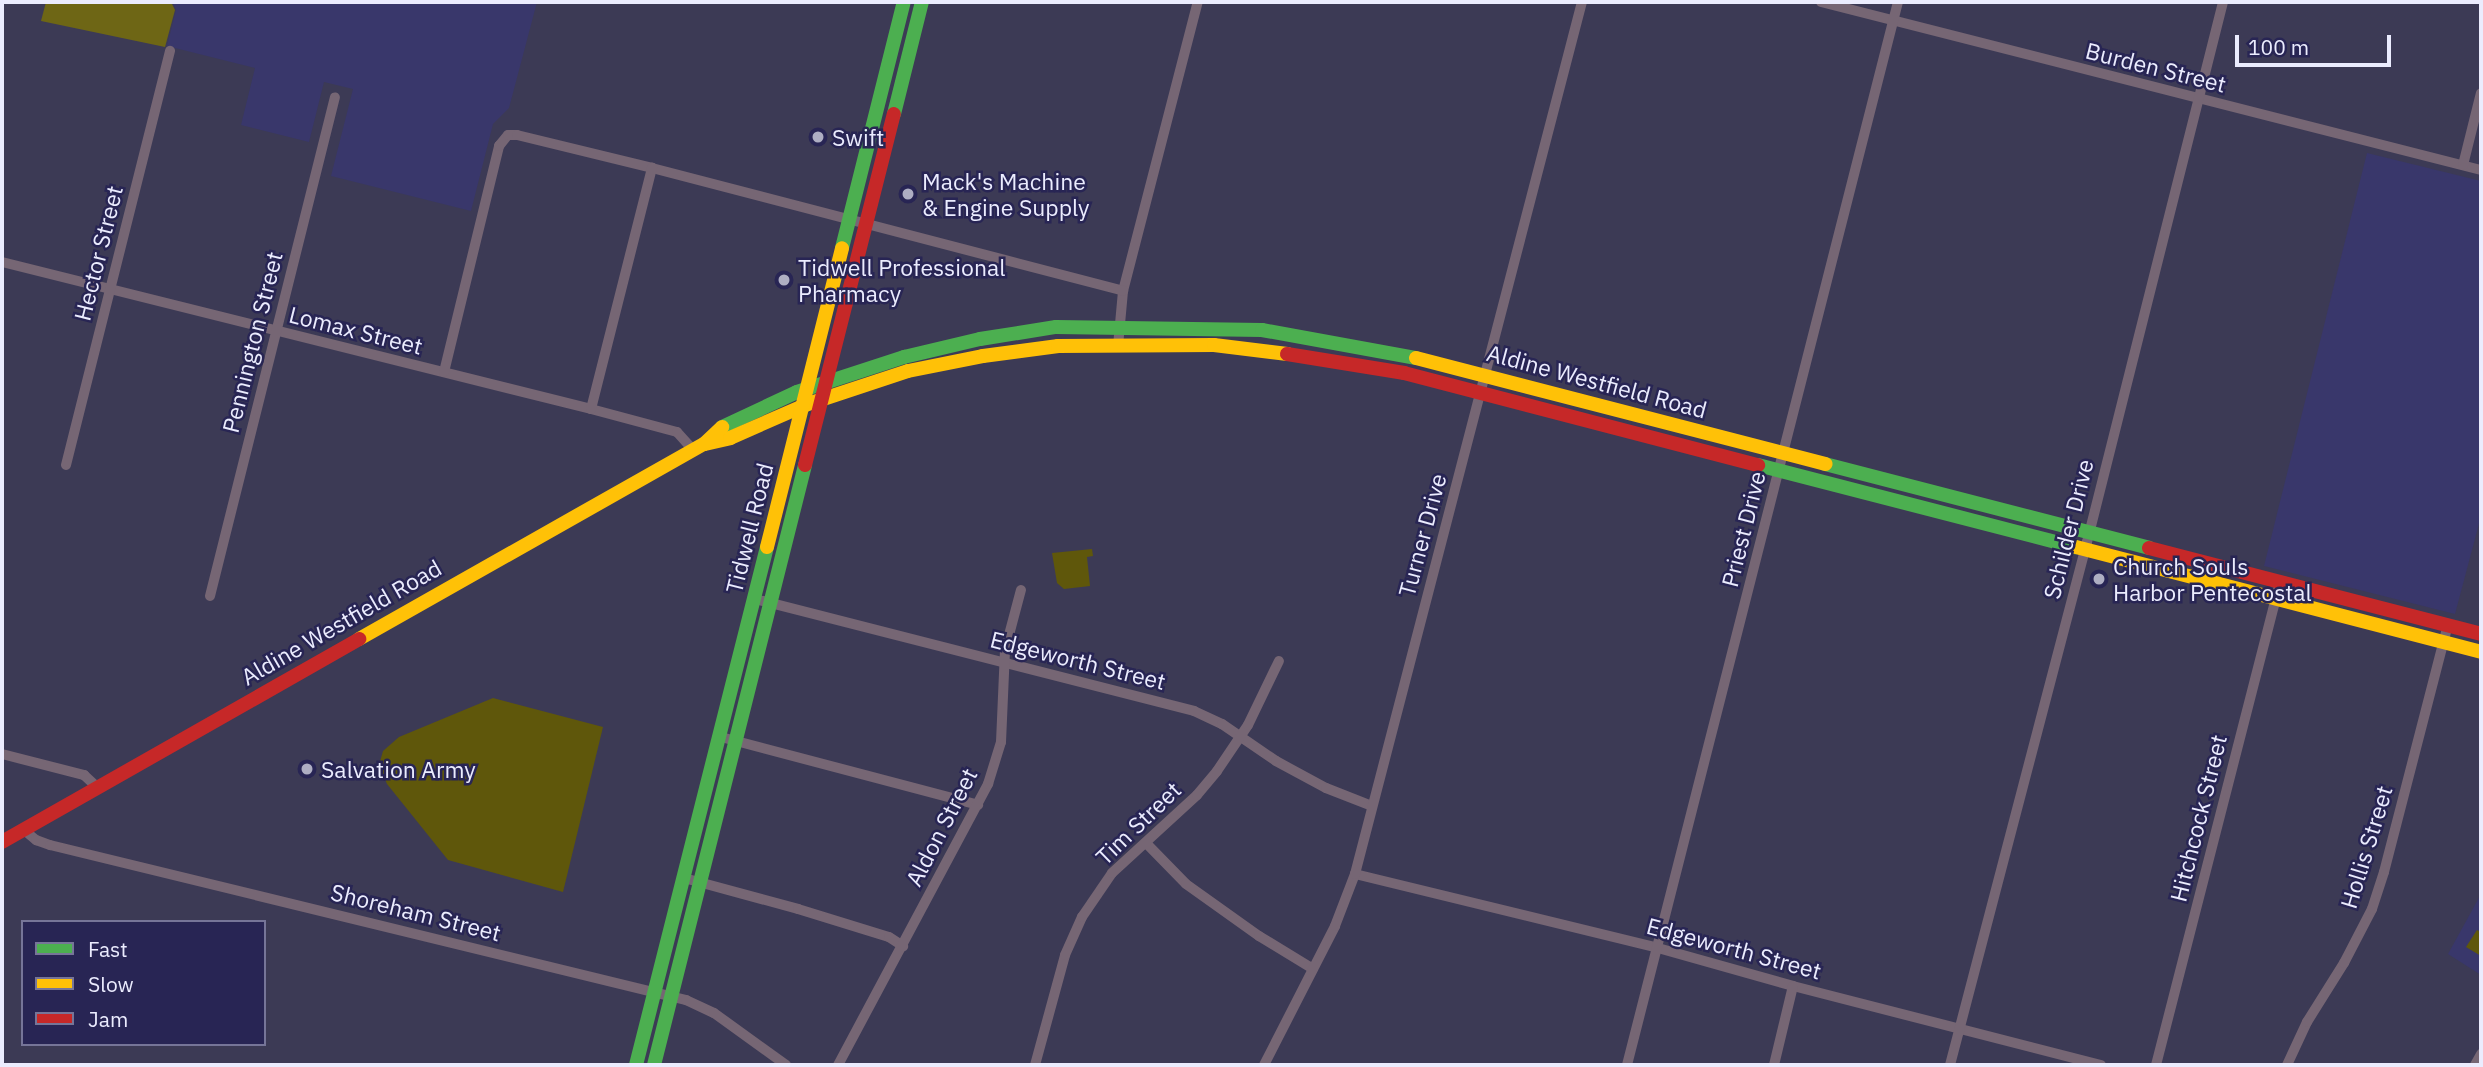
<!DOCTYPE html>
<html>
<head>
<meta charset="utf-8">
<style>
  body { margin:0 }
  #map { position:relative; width:2483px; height:1067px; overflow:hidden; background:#3c3a55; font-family:"IBM Plex Sans",sans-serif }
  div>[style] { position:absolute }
  .built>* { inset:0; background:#39376b }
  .green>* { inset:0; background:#5f570b }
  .forest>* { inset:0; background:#6e6615 }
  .street>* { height:10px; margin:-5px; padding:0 5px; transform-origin:5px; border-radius:5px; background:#766674 }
  .fast>* { height:14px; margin:-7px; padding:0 7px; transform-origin:7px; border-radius:7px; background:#4caf50 }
  .slow>* { height:14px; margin:-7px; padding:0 7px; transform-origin:7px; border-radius:7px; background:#ffc107 }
  .jam>* { height:14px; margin:-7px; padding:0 7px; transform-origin:7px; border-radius:7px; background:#c62828 }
  .dots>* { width:19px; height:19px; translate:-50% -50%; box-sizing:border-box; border:4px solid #282554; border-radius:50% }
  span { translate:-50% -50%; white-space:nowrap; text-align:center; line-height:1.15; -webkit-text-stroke:5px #282554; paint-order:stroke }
  .street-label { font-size:23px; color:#ebecfe }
  .poi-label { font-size:23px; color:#ebecfe }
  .left { translate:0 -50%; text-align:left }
  .frame { position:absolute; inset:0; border:4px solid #ebecfe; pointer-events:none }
  .legend { position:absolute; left:21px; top:920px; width:245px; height:126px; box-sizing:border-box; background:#282554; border:2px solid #767598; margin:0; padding:9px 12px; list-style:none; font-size:21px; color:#ebecfe }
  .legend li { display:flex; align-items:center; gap:14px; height:35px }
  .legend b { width:35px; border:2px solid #767598 }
  .scale { position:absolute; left:2235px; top:35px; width:156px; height:32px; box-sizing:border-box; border:4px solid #ebecfe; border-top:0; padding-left:9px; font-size:21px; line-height:24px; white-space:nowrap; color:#ebecfe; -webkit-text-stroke:5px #282554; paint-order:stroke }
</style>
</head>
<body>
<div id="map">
  <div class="built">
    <div style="clip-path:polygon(173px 2px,537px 2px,509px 108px,493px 124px,471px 211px,331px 176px,353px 89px,324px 82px,309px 142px,241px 125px,255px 68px,167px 46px,176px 10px)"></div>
    <div style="clip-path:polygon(2367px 153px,2481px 181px,2481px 516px,2455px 614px,2264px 566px)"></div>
    <div style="clip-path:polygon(2481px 894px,2481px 975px,2448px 954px)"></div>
  </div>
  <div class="green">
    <div style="clip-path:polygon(1092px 549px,1093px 556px,1087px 557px,1090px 586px,1064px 589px,1057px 583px,1052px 553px)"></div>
    <div style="clip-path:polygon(493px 698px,603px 727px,563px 892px,448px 860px,387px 784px,379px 765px,383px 751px,399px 737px)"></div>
    <div style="clip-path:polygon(2477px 930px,2481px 932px,2481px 956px,2466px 947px)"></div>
  </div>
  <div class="forest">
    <div style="clip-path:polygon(46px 2px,171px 2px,175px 10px,165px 47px,41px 21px)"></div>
  </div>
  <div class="street">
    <div style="left:1821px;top:2px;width:681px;rotate:14.28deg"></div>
    <div style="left:2463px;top:165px;width:74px;rotate:-76deg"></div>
    <div style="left:2px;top:262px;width:607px;rotate:14.01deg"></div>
    <div style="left:591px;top:409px;width:89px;rotate:15deg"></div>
    <div style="left:677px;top:432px;width:24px;rotate:48deg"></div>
    <div style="left:1118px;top:346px;width:55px;rotate:-84.8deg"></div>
    <div style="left:1123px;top:291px;width:299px;rotate:-75.5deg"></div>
    <div style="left:444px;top:372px;width:233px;rotate:-76.3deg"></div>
    <div style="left:499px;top:146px;width:14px;rotate:-51deg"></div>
    <div style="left:508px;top:135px;width:9px"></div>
    <div style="left:517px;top:135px;width:139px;rotate:13.7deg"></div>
    <div style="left:652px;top:168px;width:487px;rotate:14.6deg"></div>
    <div style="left:591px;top:409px;width:249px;rotate:-75.8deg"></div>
    <div style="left:66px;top:465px;width:427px;rotate:-75.9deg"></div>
    <div style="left:210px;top:596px;width:514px;rotate:-75.94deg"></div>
    <div style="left:755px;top:599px;width:453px;rotate:14.3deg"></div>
    <div style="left:1194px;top:711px;width:31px;rotate:25deg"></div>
    <div style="left:1222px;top:724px;width:65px;rotate:34.4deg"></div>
    <div style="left:1276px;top:761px;width:57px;rotate:28.4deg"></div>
    <div style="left:1326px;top:788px;width:49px;rotate:21.4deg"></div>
    <div style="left:721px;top:737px;width:266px;rotate:14.8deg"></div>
    <div style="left:2px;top:754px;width:85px;rotate:14.4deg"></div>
    <div style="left:84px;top:775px;width:18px;rotate:43deg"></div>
    <div style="left:24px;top:830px;width:16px;rotate:40deg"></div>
    <div style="left:36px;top:840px;width:15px;rotate:20deg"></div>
    <div style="left:50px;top:845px;width:655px;rotate:13.7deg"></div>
    <div style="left:686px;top:1000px;width:31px;rotate:25deg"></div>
    <div style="left:714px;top:1013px;width:89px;rotate:35.8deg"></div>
    <div style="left:1146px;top:843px;width:57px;rotate:45.7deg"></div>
    <div style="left:1186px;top:884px;width:90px;rotate:35.5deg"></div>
    <div style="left:1259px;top:936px;width:63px;rotate:31.4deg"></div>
    <div style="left:1355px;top:874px;width:312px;rotate:13.7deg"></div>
    <div style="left:1658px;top:948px;width:140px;rotate:15.7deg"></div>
    <div style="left:1793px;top:986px;width:318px;rotate:14.4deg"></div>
    <div style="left:684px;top:878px;width:118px;rotate:15.2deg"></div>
    <div style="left:798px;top:909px;width:95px;rotate:17.1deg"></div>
    <div style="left:889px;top:937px;width:17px;rotate:33deg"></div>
    <div style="left:838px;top:1065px;width:319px;rotate:-61.9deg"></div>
    <div style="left:988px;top:784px;width:44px;rotate:-72.8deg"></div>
    <div style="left:1001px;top:742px;width:92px;rotate:-87.5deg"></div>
    <div style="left:1005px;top:650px;width:62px;rotate:-75.1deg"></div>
    <div style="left:1035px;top:1065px;width:114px;rotate:-74.7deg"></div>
    <div style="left:1065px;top:955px;width:42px;rotate:-65.9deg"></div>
    <div style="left:1082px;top:917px;width:53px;rotate:-55.7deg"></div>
    <div style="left:1112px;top:873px;width:115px;rotate:-42.5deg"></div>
    <div style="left:1197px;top:795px;width:31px;rotate:-50deg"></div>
    <div style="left:1217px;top:771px;width:55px;rotate:-56deg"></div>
    <div style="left:1248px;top:725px;width:71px;rotate:-64.2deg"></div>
    <div style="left:1264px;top:1065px;width:156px;rotate:-62.9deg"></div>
    <div style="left:1335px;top:926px;width:56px;rotate:-69deg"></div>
    <div style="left:1355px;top:874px;width:901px;rotate:-75.41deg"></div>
    <div style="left:1627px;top:1065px;width:1097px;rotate:-75.7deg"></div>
    <div style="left:1774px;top:1065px;width:81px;rotate:-76.5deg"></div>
    <div style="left:1950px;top:1065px;width:541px;rotate:-75.32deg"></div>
    <div style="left:2087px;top:542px;width:557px;rotate:-75.86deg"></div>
    <div style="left:2156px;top:1065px;width:499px;rotate:-75.6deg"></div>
    <div style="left:2287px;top:1065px;width:47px;rotate:-65.1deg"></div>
    <div style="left:2307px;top:1022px;width:70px;rotate:-57.9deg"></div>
    <div style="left:2344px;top:963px;width:61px;rotate:-62.6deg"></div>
    <div style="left:2372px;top:909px;width:39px;rotate:-72deg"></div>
    <div style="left:2384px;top:872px;width:255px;rotate:-75.5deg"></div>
    <div style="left:2475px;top:1065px;width:13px;rotate:-61deg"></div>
  </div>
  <div class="fast">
    <div style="left:894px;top:114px;width:115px;rotate:-76deg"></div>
    <div style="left:842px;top:248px;width:254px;rotate:-75.9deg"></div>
    <div style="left:722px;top:427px;width:83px;rotate:-25deg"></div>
    <div style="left:797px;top:392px;width:113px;rotate:-18.1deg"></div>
    <div style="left:904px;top:357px;width:78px;rotate:-13.3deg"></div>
    <div style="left:980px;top:339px;width:77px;rotate:-9deg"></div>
    <div style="left:1056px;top:327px;width:206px;rotate:0.8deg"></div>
    <div style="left:1262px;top:330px;width:157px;rotate:10.3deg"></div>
    <div style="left:1825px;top:464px;width:335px;rotate:14.5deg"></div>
    <div style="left:1758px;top:465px;width:328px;rotate:14.5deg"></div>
    <div style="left:636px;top:1065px;width:534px;rotate:-75.81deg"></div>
    <div style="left:654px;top:1065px;width:619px;rotate:-75.87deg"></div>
  </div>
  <div class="slow">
    <div style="left:1416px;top:358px;width:423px;rotate:14.5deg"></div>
    <div style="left:705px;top:444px;width:26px;rotate:-13deg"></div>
    <div style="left:730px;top:438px;width:82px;rotate:-23.7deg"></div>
    <div style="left:805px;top:405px;width:108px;rotate:-18.3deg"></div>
    <div style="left:908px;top:371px;width:76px;rotate:-11.3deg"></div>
    <div style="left:983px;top:356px;width:76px;rotate:-7.6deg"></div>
    <div style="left:1058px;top:346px;width:156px;rotate:-0.4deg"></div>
    <div style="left:1214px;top:345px;width:74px;rotate:7deg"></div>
    <div style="left:767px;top:547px;width:308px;rotate:-75.9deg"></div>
    <div style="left:2076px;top:547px;width:418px;rotate:14.5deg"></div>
    <div style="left:359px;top:639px;width:396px;rotate:-29.5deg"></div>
    <div style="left:704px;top:444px;width:25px;rotate:-43deg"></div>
  </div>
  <div class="jam">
    <div style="left:1287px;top:354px;width:119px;rotate:9.2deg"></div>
    <div style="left:1404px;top:373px;width:366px;rotate:14.6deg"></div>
    <div style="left:805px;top:465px;width:362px;rotate:-75.8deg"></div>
    <div style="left:2149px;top:548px;width:343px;rotate:14.5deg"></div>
    <div style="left:2px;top:842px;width:411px;rotate:-29.6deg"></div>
  </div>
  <div class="dots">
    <div style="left:818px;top:137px;background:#aeaec3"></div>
    <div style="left:908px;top:194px;background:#aeaec3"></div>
    <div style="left:784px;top:280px;background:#aeaec3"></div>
    <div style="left:2099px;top:579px;background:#aeaec3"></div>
    <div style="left:307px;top:769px;background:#aeaec3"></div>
  </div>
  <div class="street-label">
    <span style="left:2156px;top:67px;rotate:14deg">Burden Street</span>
    <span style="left:98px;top:253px;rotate:-76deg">Hector Street</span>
    <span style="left:356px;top:330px;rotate:14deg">Lomax Street</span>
    <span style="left:252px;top:342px;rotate:-76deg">Pennington Street</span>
    <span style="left:1597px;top:381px;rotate:15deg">Aldine Westfield Road</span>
    <span style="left:749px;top:528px;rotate:-76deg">Tidwell Road</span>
    <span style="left:1743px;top:529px;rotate:-76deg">Priest Drive</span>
    <span style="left:2068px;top:529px;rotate:-76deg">Schilder Drive</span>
    <span style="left:1422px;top:535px;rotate:-75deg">Turner Drive</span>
    <span style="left:341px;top:622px;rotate:-30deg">Aldine Westfield Road</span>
    <span style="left:1078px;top:660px;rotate:14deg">Edgeworth Street</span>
    <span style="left:2198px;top:818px;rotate:-76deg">Hitchcock Street</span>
    <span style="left:1138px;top:823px;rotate:-44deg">Tim Street</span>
    <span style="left:941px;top:827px;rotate:-63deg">Aldon Street</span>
    <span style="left:2366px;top:847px;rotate:-73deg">Hollis Street</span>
    <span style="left:416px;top:912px;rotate:14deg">Shoreham Street</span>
    <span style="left:1734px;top:948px;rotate:15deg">Edgeworth Street</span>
  </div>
  <div class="poi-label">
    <span class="left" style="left:832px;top:137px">Swift</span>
    <span class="left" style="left:922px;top:194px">Mack's Machine<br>&amp; Engine Supply</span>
    <span class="left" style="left:798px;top:280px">Tidwell Professional<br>Pharmacy</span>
    <span class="left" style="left:2113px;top:579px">Church Souls<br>Harbor Pentecostal</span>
    <span class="left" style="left:321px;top:769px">Salvation Army</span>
  </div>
  <div class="frame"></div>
  <ul class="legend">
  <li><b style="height:9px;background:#4caf50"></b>Fast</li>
  <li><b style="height:9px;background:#ffc107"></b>Slow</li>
  <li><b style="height:9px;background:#c62828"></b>Jam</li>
  </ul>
  <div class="scale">100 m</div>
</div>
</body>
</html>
